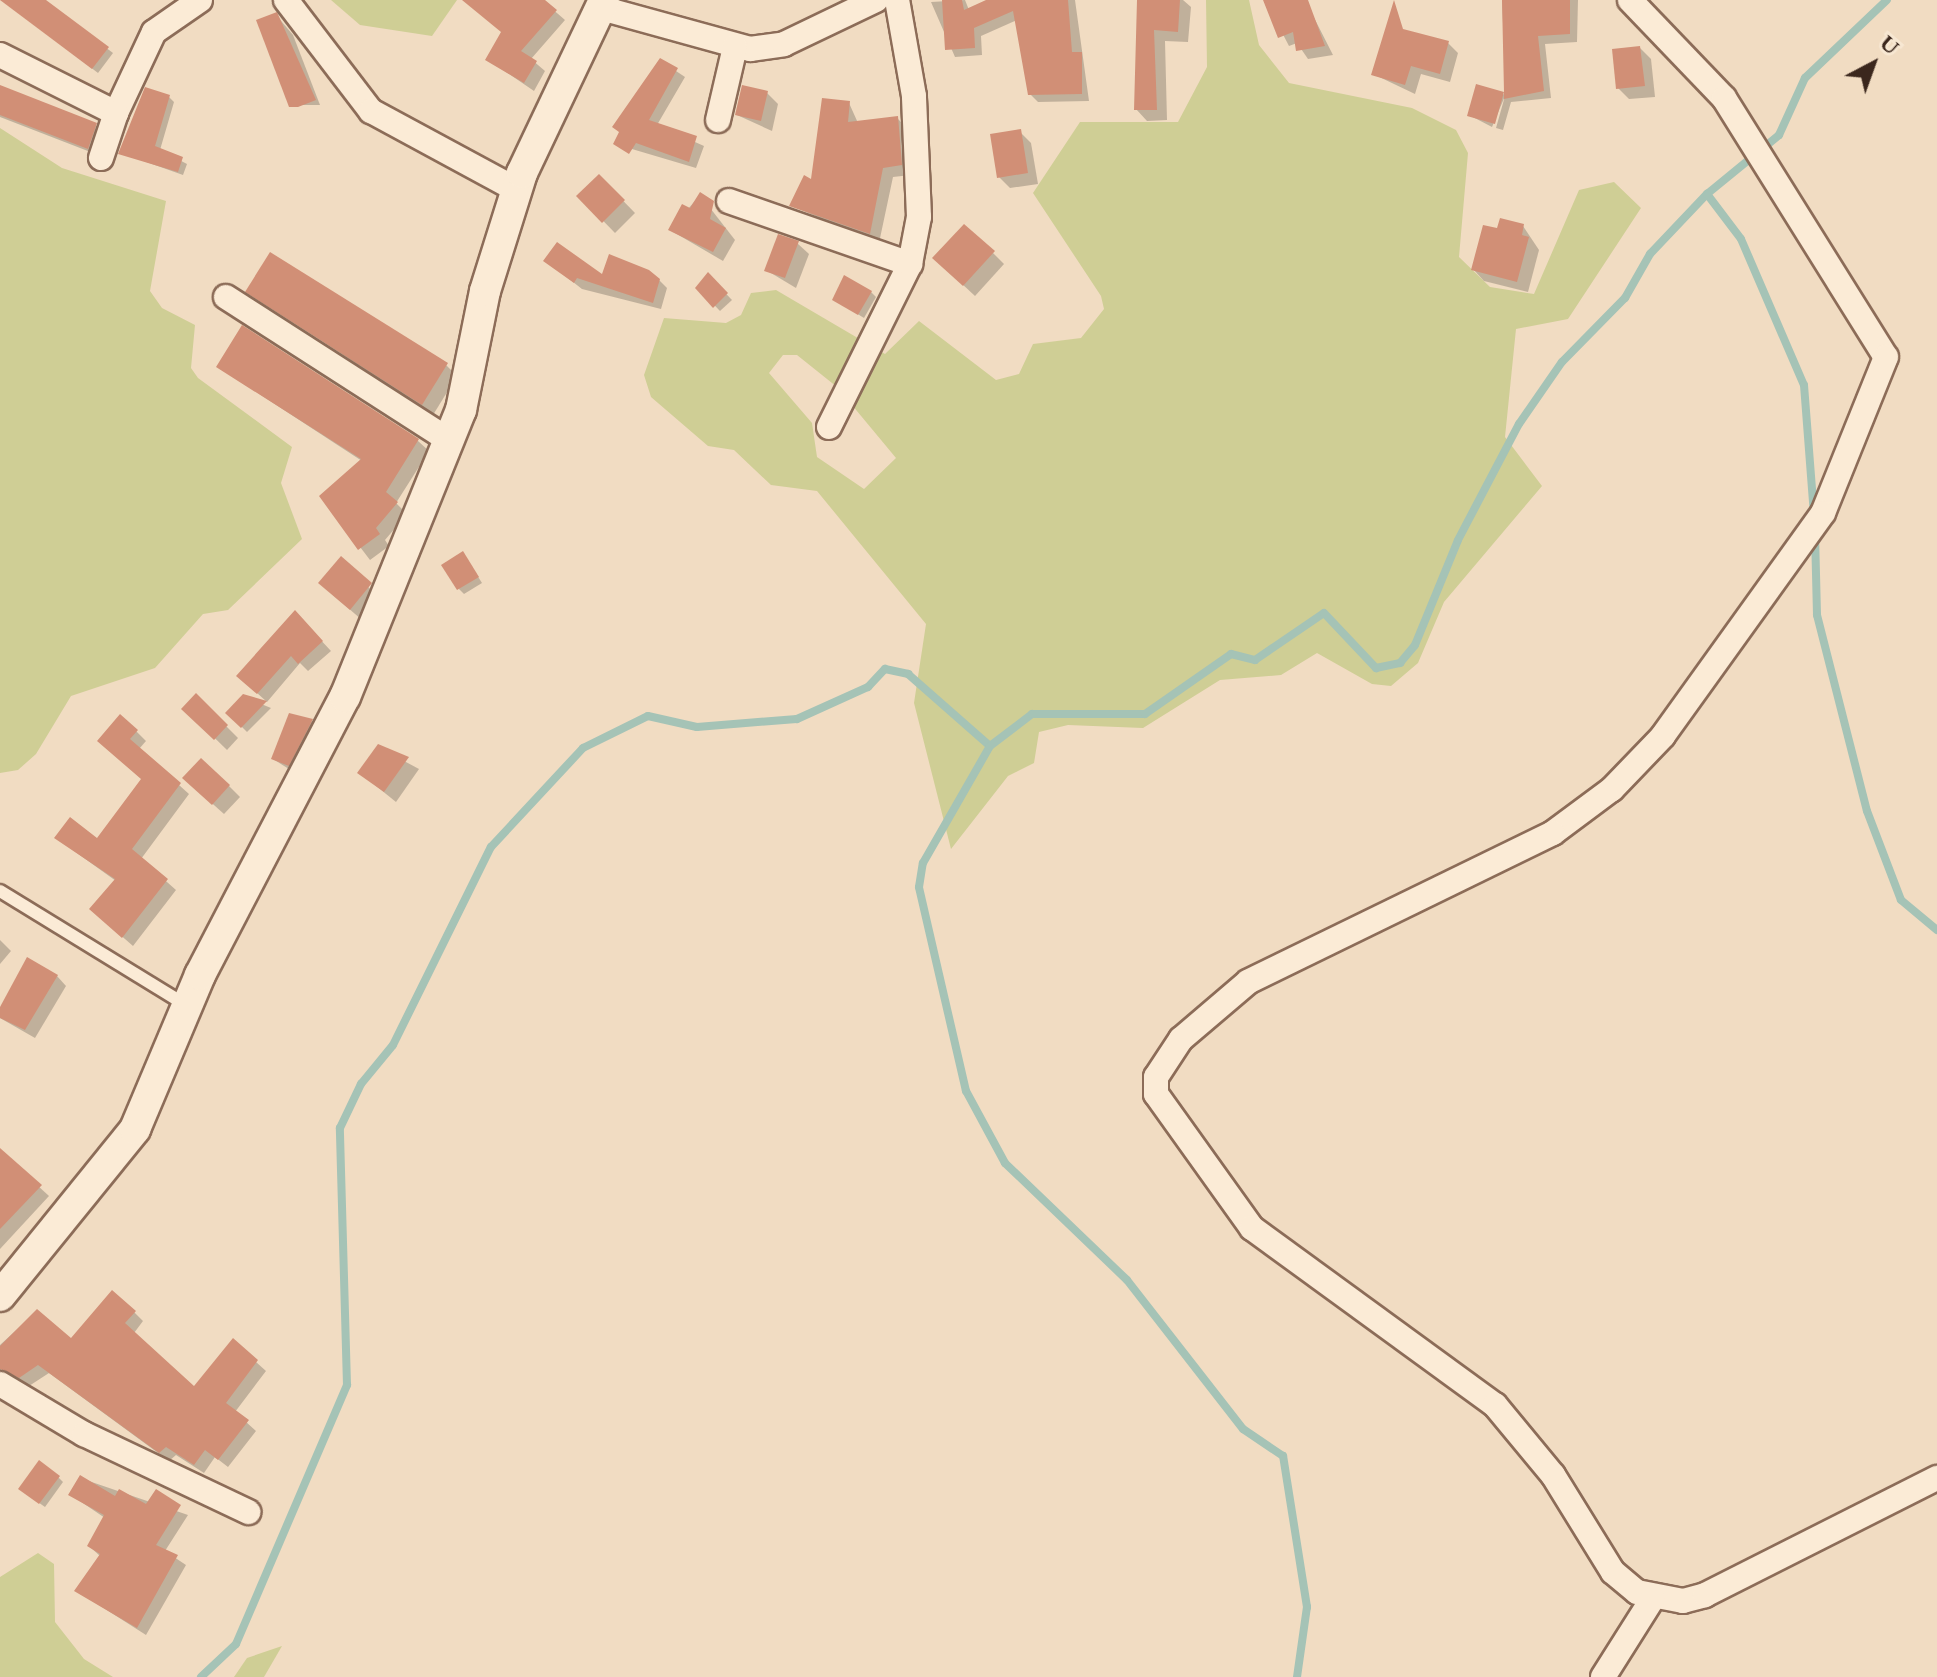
<!DOCTYPE html>
<html>
<head>
<meta charset="utf-8">
<style>
  body { margin:0 }
  #map { position:relative; width:1937px; height:1677px; overflow:hidden; background:#f1dcc2; font-family:Spectral,serif }
  div>[style] { position:absolute }
  .green>* { inset:0; background:#cfce95 }
  .shadow>* { inset:0; background:#0003 }
  .stream>* { height:8px; margin:-4px; padding:0 4px; transform-origin:4px; border-radius:4px; background:#a5c3b6 }
  .building>* { inset:0; background:#d18f76 }
  .roads { filter:drop-shadow(2px 0 #8c6c58) drop-shadow(-2px 0 #8c6c58) drop-shadow(0 2px #8c6c58) drop-shadow(0 -2px #8c6c58) }
  .service>* { height:12px; margin:-6px; padding:0 6px; transform-origin:6px; border-radius:6px; background:#fbebd6 }
  .minor>* { height:24px; margin:-12px; padding:0 12px; transform-origin:12px; border-radius:12px; background:#fbebd6 }
  .tertiary>* { height:30px; margin:-15px; padding:0 15px; transform-origin:15px; border-radius:15px; background:#fbebd6 }
  span { translate:-50% -50%; white-space:nowrap; text-align:center; line-height:1.15; -webkit-text-stroke:6px #f7e7d2; paint-order:stroke }
  .north { position:absolute; left:1833px; top:24px; width:80px; height:80px; -webkit-text-stroke:6px #f7e7d2; paint-order:stroke; rotate:41deg; font-size:22px; font-weight:700; line-height:32px; text-align:center; color:#3b271d }
  .north::after { content:''; display:block; margin:auto; width:28px; height:36px; background:#3b271d; clip-path:polygon(50% 0,100% 100%,50% 72%,0 100%) }
</style>
</head>
<body>
<div id="map">
  <div class="green">
    <div style="clip-path:polygon(331px 0,457px 0,432px 36px,360px 25px)"></div>
    <div style="clip-path:polygon(evenodd,1206px 0,1249px 0,1259px 45px,1289px 83px,1412px 108px,1456px 130px,1468px 153px,1459px 257px,1490px 287px,1534px 294px,1579px 190px,1614px 182px,1641px 208px,1568px 319px,1516px 329px,1505px 437px,1542px 486px,1444px 602px,1418px 663px,1391px 686px,1372px 684px,1317px 653px,1281px 675px,1220px 680px,1143px 728px,1068px 725px,1039px 732px,1034px 763px,1008px 776px,951px 849px,914px 703px,926px 624px,817px 491px,771px 485px,734px 450px,708px 446px,651px 397px,644px 375px,664px 318px,726px 323px,741px 315px,751px 293px,776px 290px,885px 354px,919px 321px,996px 380px,1019px 374px,1033px 344px,1081px 338px,1104px 309px,1101px 296px,1033px 193px,1080px 122px,1178px 122px,1207px 67px,1206px 0,783px 355px,797px 355px,837px 387px,896px 458px,864px 489px,817px 457px,812px 423px,769px 373px,783px 355px)"></div>
    <div style="clip-path:polygon(0 128px,62px 168px,166px 201px,150px 291px,162px 308px,195px 325px,191px 368px,198px 378px,292px 447px,281px 483px,302px 539px,228px 610px,203px 614px,155px 668px,71px 696px,36px 754px,18px 770px,0 773px)"></div>
    <div style="clip-path:polygon(38px 1553px,54px 1564px,55px 1622px,84px 1659px,113px 1677px,0 1677px,0 1577px)"></div>
    <div style="clip-path:polygon(282px 1646px,264px 1677px,234px 1677px,247px 1658px)"></div>
  </div>
  <div class="shadow">
    <div style="clip-path:polygon(2px 0,43px 0,113px 53px,98px 73px)"></div>
    <div style="clip-path:polygon(480px 0,542px 0,565px 20px,531px 59px,545px 71px,534px 91px,487px 59px,503px 33px)"></div>
    <div style="clip-path:polygon(965px 0,969px 10px,991px 0,1075px 0,1089px 101px,1038px 102px,1030px 94px,1017px 20px,981px 36px,982px 55px,955px 57px,931px 2px)"></div>
    <div style="clip-path:polygon(1139px 0,1183px 0,1191px 7px,1188px 42px,1165px 41px,1167px 120px,1147px 121px,1136px 109px)"></div>
    <div style="clip-path:polygon(1265px 0,1305px 0,1333px 55px,1308px 59px,1297px 43px,1289px 46px)"></div>
    <div style="clip-path:polygon(1502px 0,1578px 0,1577px 42px,1545px 44px,1551px 98px,1511px 102px,1503px 130px,1496px 128px,1505px 96px,1492px 127px,1469px 115px,1477px 87px,1506px 95px)"></div>
    <div style="clip-path:polygon(276px 15px,293px 35px,320px 105px,291px 105px)"></div>
    <div style="clip-path:polygon(1448px 43px,1458px 53px,1450px 82px,1421px 74px,1415px 94px,1373px 74px)"></div>
    <div style="clip-path:polygon(1640px 48px,1651px 59px,1655px 97px,1629px 99px,1618px 88px)"></div>
    <div style="clip-path:polygon(661px 61px,685px 77px,657px 125px,704px 146px,696px 168px,615px 144px)"></div>
    <div style="clip-path:polygon(0 87px,96px 125px,93px 153px,0 117px)"></div>
    <div style="clip-path:polygon(767px 93px,778px 104px,772px 131px,737px 115px)"></div>
    <div style="clip-path:polygon(169px 97px,174px 102px,160px 150px,187px 164px,183px 175px,121px 153px)"></div>
    <div style="clip-path:polygon(849px 103px,858px 123px,897px 118px,907px 128px,911px 175px,893px 177px,879px 243px,792px 206px,813px 182px)"></div>
    <div style="clip-path:polygon(1020px 132px,1031px 143px,1038px 184px,1010px 188px,999px 177px)"></div>
    <div style="clip-path:polygon(599px 176px,635px 213px,615px 233px,579px 196px)"></div>
    <div style="clip-path:polygon(700px 195px,735px 240px,723px 261px,670px 230px)"></div>
    <div style="clip-path:polygon(1523px 226px,1539px 250px,1528px 292px,1484px 281px,1473px 269px,1498px 231px)"></div>
    <div style="clip-path:polygon(797px 243px,809px 254px,796px 288px,766px 270px)"></div>
    <div style="clip-path:polygon(993px 253px,1004px 264px,975px 296px,946px 269px)"></div>
    <div style="clip-path:polygon(546px 261px,603px 277px,659px 280px,667px 288px,661px 309px,582px 289px)"></div>
    <div style="clip-path:polygon(708px 275px,732px 300px,720px 311px,698px 288px)"></div>
    <div style="clip-path:polygon(248px 291px,446px 365px,457px 376px,433px 415px)"></div>
    <div style="clip-path:polygon(871px 292px,876px 297px,864px 318px,835px 300px)"></div>
    <div style="clip-path:polygon(218px 367px,418px 441px,429px 451px,396px 503px,407px 514px,385px 540px,389px 546px,370px 560px,322px 497px,362px 461px)"></div>
    <div style="clip-path:polygon(341px 559px,380px 599px,362px 620px,332px 594px)"></div>
    <div style="clip-path:polygon(467px 559px,482px 583px,464px 594px,459px 589px)"></div>
    <div style="clip-path:polygon(304px 622px,331px 651px,308px 671px,300px 663px,267px 702px,248px 685px)"></div>
    <div style="clip-path:polygon(196px 696px,238px 738px,227px 750px,184px 708px)"></div>
    <div style="clip-path:polygon(244px 697px,271px 708px,247px 732px,228px 713px)"></div>
    <div style="clip-path:polygon(312px 721px,323px 732px,300px 776px,273px 759px)"></div>
    <div style="clip-path:polygon(136px 731px,146px 741px,139px 749px,189px 794px,141px 859px,176px 890px,133px 946px,101px 918px,116px 881px,56px 838px,98px 841px,143px 780px,109px 750px)"></div>
    <div style="clip-path:polygon(378px 747px,419px 769px,396px 802px,360px 773px)"></div>
    <div style="clip-path:polygon(229px 786px,240px 797px,224px 814px,196px 789px)"></div>
    <div style="clip-path:polygon(0 940px,11px 951px,0 964px)"></div>
    <div style="clip-path:polygon(57px 976px,66px 986px,35px 1038px,0 1018px,0 1009px)"></div>
    <div style="clip-path:polygon(0 1151px,49px 1196px,0 1249px)"></div>
    <div style="clip-path:polygon(37px 1311px,71px 1341px,134px 1312px,143px 1321px,134px 1333px,194px 1388px,256px 1362px,266px 1371px,235px 1412px,256px 1431px,228px 1467px,215px 1457px,204px 1473px,176px 1455px,169px 1461px,49px 1373px,29px 1386px,11px 1377px,0 1383px,0 1345px)"></div>
    <div style="clip-path:polygon(58px 1477px,63px 1482px,45px 1507px,25px 1493px)"></div>
    <div style="clip-path:polygon(80px 1478px,188px 1515px,165px 1551px,186px 1565px,146px 1635px,77px 1591px,100px 1556px,89px 1546px,105px 1518px,71px 1495px)"></div>
  </div>
  <div class="stream">
    <div style="left:1707px;top:194px;width:56px;rotate:52.9deg"></div>
    <div style="left:1741px;top:239px;width:159px;rotate:66.7deg"></div>
    <div style="left:1804px;top:385px;width:130px;rotate:85.6deg"></div>
    <div style="left:1815px;top:533px;width:82px;rotate:88.6deg"></div>
    <div style="left:1817px;top:615px;width:202px;rotate:75.7deg"></div>
    <div style="left:1867px;top:811px;width:95px;rotate:69.1deg"></div>
    <div style="left:1901px;top:900px;width:47px;rotate:39.8deg"></div>
    <div style="left:201px;top:1677px;width:48px;rotate:-43.3deg"></div>
    <div style="left:236px;top:1644px;width:282px;rotate:-66.8deg"></div>
    <div style="left:347px;top:1385px;width:257px;rotate:-91.6deg"></div>
    <div style="left:340px;top:1128px;width:49px;rotate:-64.5deg"></div>
    <div style="left:361px;top:1084px;width:50px;rotate:-50.6deg"></div>
    <div style="left:393px;top:1045px;width:221px;rotate:-63.7deg"></div>
    <div style="left:491px;top:847px;width:135px;rotate:-47.1deg"></div>
    <div style="left:583px;top:748px;width:72px;rotate:-26.2deg"></div>
    <div style="left:648px;top:716px;width:50px;rotate:12.7deg"></div>
    <div style="left:697px;top:727px;width:100px;rotate:-4.6deg"></div>
    <div style="left:797px;top:719px;width:78px;rotate:-24.3deg"></div>
    <div style="left:868px;top:687px;width:25px;rotate:-47deg"></div>
    <div style="left:885px;top:669px;width:24px;rotate:12deg"></div>
    <div style="left:908px;top:674px;width:109px;rotate:41.3deg"></div>
    <div style="left:1297px;top:1677px;width:71px;rotate:-81.9deg"></div>
    <div style="left:1307px;top:1607px;width:153px;rotate:-99deg"></div>
    <div style="left:1283px;top:1456px;width:48px;rotate:-146deg"></div>
    <div style="left:1243px;top:1429px;width:189px;rotate:-127.9deg"></div>
    <div style="left:1127px;top:1280px;width:169px;rotate:-136.2deg"></div>
    <div style="left:1005px;top:1163px;width:82px;rotate:-118.4deg"></div>
    <div style="left:966px;top:1091px;width:209px;rotate:-103deg"></div>
    <div style="left:919px;top:887px;width:24px;rotate:-81deg"></div>
    <div style="left:923px;top:863px;width:135px;rotate:-60.2deg"></div>
    <div style="left:990px;top:746px;width:53px;rotate:-37.3deg"></div>
    <div style="left:1032px;top:714px;width:113px"></div>
    <div style="left:1145px;top:714px;width:105px;rotate:-34.9deg"></div>
    <div style="left:1231px;top:654px;width:25px;rotate:14deg"></div>
    <div style="left:1255px;top:660px;width:83px;rotate:-34.3deg"></div>
    <div style="left:1324px;top:613px;width:76px;rotate:46.6deg"></div>
    <div style="left:1376px;top:668px;width:25px;rotate:-12deg"></div>
    <div style="left:1400px;top:663px;width:23px;rotate:-50deg"></div>
    <div style="left:1415px;top:645px;width:113px;rotate:-67.7deg"></div>
    <div style="left:1458px;top:540px;width:131px;rotate:-62.3deg"></div>
    <div style="left:1519px;top:424px;width:75px;rotate:-55.3deg"></div>
    <div style="left:1562px;top:362px;width:90px;rotate:-45.5deg"></div>
    <div style="left:1625px;top:298px;width:51px;rotate:-60.4deg"></div>
    <div style="left:1650px;top:254px;width:83px;rotate:-46.5deg"></div>
    <div style="left:1707px;top:194px;width:93px;rotate:-39.3deg"></div>
    <div style="left:1779px;top:135px;width:63px;rotate:-65.5deg"></div>
    <div style="left:1805px;top:78px;width:113px;rotate:-43.6deg"></div>
  </div>
  <div class="building">
    <div style="clip-path:polygon(0 0,46px 0,109px 47px,92px 69px)"></div>
    <div style="clip-path:polygon(462px 0,545px 0,557px 10px,521px 51px,537px 61px,524px 83px,485px 60px,501px 32px)"></div>
    <div style="clip-path:polygon(942px 0,962px 0,964px 10px,986px 0,1068px 0,1072px 52px,1082px 52px,1082px 94px,1028px 95px,1013px 11px,974px 28px,975px 48px,945px 50px)"></div>
    <div style="clip-path:polygon(1137px 0,1180px 0,1178px 32px,1154px 30px,1157px 110px,1134px 110px)"></div>
    <div style="clip-path:polygon(1263px 0,1308px 0,1325px 46px,1296px 51px,1293px 32px,1278px 38px)"></div>
    <div style="clip-path:polygon(1394px 0,1403px 29px,1449px 41px,1440px 74px,1411px 66px,1405px 85px,1371px 75px)"></div>
    <div style="clip-path:polygon(1502px 0,1570px 0,1570px 34px,1538px 36px,1544px 91px,1504px 99px,1504px 92px,1495px 124px,1467px 116px,1476px 84px,1504px 92px)"></div>
    <div style="clip-path:polygon(277px 12px,316px 100px,298px 107px,289px 107px,256px 20px)"></div>
    <div style="clip-path:polygon(1640px 46px,1645px 86px,1616px 89px,1612px 49px)"></div>
    <div style="clip-path:polygon(660px 58px,678px 68px,649px 120px,697px 136px,689px 162px,636px 143px,629px 154px,613px 144px,619px 132px,612px 127px)"></div>
    <div style="clip-path:polygon(0 85px,97px 123px,88px 149px,0 115px)"></div>
    <div style="clip-path:polygon(742px 85px,768px 91px,761px 121px,735px 115px)"></div>
    <div style="clip-path:polygon(145px 87px,170px 95px,155px 146px,183px 157px,178px 172px,118px 154px)"></div>
    <div style="clip-path:polygon(822px 98px,850px 101px,848px 122px,898px 116px,902px 165px,883px 168px,870px 234px,789px 206px,804px 175px,811px 179px)"></div>
    <div style="clip-path:polygon(1021px 129px,1028px 173px,997px 178px,990px 134px)"></div>
    <div style="clip-path:polygon(599px 174px,625px 200px,602px 223px,576px 196px)"></div>
    <div style="clip-path:polygon(700px 192px,714px 201px,710px 219px,726px 228px,713px 252px,668px 230px,682px 204px,690px 208px)"></div>
    <div style="clip-path:polygon(1500px 218px,1524px 224px,1522px 235px,1529px 237px,1517px 282px,1471px 270px,1483px 225px,1497px 228px)"></div>
    <div style="clip-path:polygon(964px 224px,995px 251px,963px 286px,932px 258px)"></div>
    <div style="clip-path:polygon(778px 234px,799px 241px,785px 278px,764px 271px)"></div>
    <div style="clip-path:polygon(557px 242px,602px 274px,609px 254px,649px 270px,660px 279px,653px 303px,577px 278px,574px 283px,543px 261px)"></div>
    <div style="clip-path:polygon(270px 252px,448px 363px,422px 405px,245px 292px)"></div>
    <div style="clip-path:polygon(708px 272px,728px 293px,713px 308px,695px 288px)"></div>
    <div style="clip-path:polygon(844px 275px,872px 291px,858px 315px,832px 300px)"></div>
    <div style="clip-path:polygon(242px 325px,419px 439px,386px 492px,398px 502px,376px 528px,380px 534px,358px 550px,319px 496px,361px 459px,216px 367px)"></div>
    <div style="clip-path:polygon(463px 551px,479px 577px,457px 590px,441px 565px)"></div>
    <div style="clip-path:polygon(341px 556px,372px 583px,350px 610px,318px 583px)"></div>
    <div style="clip-path:polygon(295px 610px,323px 641px,298px 664px,291px 656px,257px 694px,236px 676px)"></div>
    <div style="clip-path:polygon(196px 693px,228px 725px,214px 740px,181px 709px)"></div>
    <div style="clip-path:polygon(243px 694px,267px 701px,241px 728px,225px 713px)"></div>
    <div style="clip-path:polygon(289px 713px,313px 719px,289px 766px,271px 759px)"></div>
    <div style="clip-path:polygon(120px 714px,138px 730px,130px 739px,181px 783px,132px 849px,168px 879px,122px 938px,89px 909px,115px 879px,54px 838px,70px 817px,97px 838px,141px 779px,97px 741px)"></div>
    <div style="clip-path:polygon(378px 744px,409px 757px,384px 792px,357px 773px)"></div>
    <div style="clip-path:polygon(201px 758px,230px 785px,212px 805px,182px 778px)"></div>
    <div style="clip-path:polygon(27px 957px,58px 975px,25px 1030px,0 1018px,0 1007px)"></div>
    <div style="clip-path:polygon(0 1148px,42px 1185px,0 1229px)"></div>
    <div style="clip-path:polygon(112px 1290px,136px 1311px,125px 1323px,194px 1386px,233px 1338px,258px 1360px,226px 1403px,249px 1420px,218px 1460px,205px 1450px,194px 1465px,166px 1447px,159px 1453px,38px 1365px,19px 1378px,0 1369px,0 1346px,37px 1309px,71px 1338px)"></div>
    <div style="clip-path:polygon(39px 1460px,60px 1476px,39px 1504px,18px 1489px)"></div>
    <div style="clip-path:polygon(80px 1475px,115px 1496px,119px 1489px,146px 1504px,156px 1489px,181px 1505px,156px 1545px,178px 1555px,137px 1628px,74px 1591px,100px 1554px,87px 1546px,104px 1515px,68px 1495px)"></div>
  </div>
  <div class="roads">
    <div class="service">
      <div style="left:0;top:891px;width:220px;rotate:31.5deg"></div>
    </div>
    <div class="minor">
      <div style="left:286px;top:0;width:140px;rotate:52.6deg"></div>
      <div style="left:371px;top:111px;width:166px;rotate:28.4deg"></div>
      <div style="left:1630px;top:0;width:136px;rotate:46.2deg"></div>
      <div style="left:1724px;top:98px;width:305px;rotate:58deg"></div>
      <div style="left:1886px;top:357px;width:168px;rotate:112deg"></div>
      <div style="left:1823px;top:513px;width:274px;rotate:125.7deg"></div>
      <div style="left:1663px;top:736px;width:74px;rotate:133.9deg"></div>
      <div style="left:1612px;top:789px;width:74px;rotate:143.3deg"></div>
      <div style="left:1553px;top:833px;width:339px;rotate:154deg"></div>
      <div style="left:1248px;top:982px;width:88px;rotate:139.6deg"></div>
      <div style="left:1181px;top:1039px;width:45px;rotate:123.3deg"></div>
      <div style="left:1156px;top:1077px;width:17px;rotate:90deg"></div>
      <div style="left:1156px;top:1094px;width:165px;rotate:54.4deg"></div>
      <div style="left:1252px;top:1228px;width:301px;rotate:36.1deg"></div>
      <div style="left:1495px;top:1405px;width:91px;rotate:50.4deg"></div>
      <div style="left:1553px;top:1475px;width:114px;rotate:58.3deg"></div>
      <div style="left:1613px;top:1572px;width:31px;rotate:40deg"></div>
      <div style="left:1637px;top:1592px;width:47px;rotate:11.1deg"></div>
      <div style="left:1683px;top:1601px;width:23px;rotate:-15deg"></div>
      <div style="left:1705px;top:1595px;width:260px;rotate:-26.8deg"></div>
      <div style="left:601px;top:8px;width:155px;rotate:15.4deg"></div>
      <div style="left:750px;top:49px;width:34px;rotate:-8deg"></div>
      <div style="left:784px;top:44px;width:102px;rotate:-25.6deg"></div>
      <div style="left:0;top:55px;width:130px;rotate:26.6deg"></div>
      <div style="left:116px;top:113px;width:89px;rotate:-64.9deg"></div>
      <div style="left:154px;top:32px;width:56px;rotate:-34.8deg"></div>
      <div style="left:718px;top:120px;width:75px;rotate:-76.9deg"></div>
      <div style="left:101px;top:158px;width:47px;rotate:-71.6deg"></div>
      <div style="left:729px;top:201px;width:192px;rotate:19.2deg"></div>
      <div style="left:226px;top:297px;width:263px;rotate:32.7deg"></div>
      <div style="left:829px;top:427px;width:182px;rotate:-63.6deg"></div>
      <div style="left:910px;top:264px;width:48px;rotate:-79.2deg"></div>
      <div style="left:919px;top:217px;width:121px;rotate:-92.4deg"></div>
      <div style="left:914px;top:96px;width:97px;rotate:-100deg"></div>
      <div style="left:0;top:1384px;width:98px;rotate:30.8deg"></div>
      <div style="left:84px;top:1434px;width:182px;rotate:25.4deg"></div>
      <div style="left:1603px;top:1677px;width:93px;rotate:-57.7deg"></div>
    </div>
    <div class="tertiary">
      <div style="left:0;top:1296px;width:215px;rotate:-51deg"></div>
      <div style="left:135px;top:1129px;width:167px;rotate:-67.1deg"></div>
      <div style="left:200px;top:975px;width:314px;rotate:-62.5deg"></div>
      <div style="left:345px;top:697px;width:310px;rotate:-68deg"></div>
      <div style="left:461px;top:410px;width:121px;rotate:-78.6deg"></div>
      <div style="left:485px;top:291px;width:124px;rotate:-72.6deg"></div>
      <div style="left:522px;top:173px;width:191px;rotate:-64.6deg"></div>
    </div>
  </div>
  <div class="north">U</div>
</div>
</body>
</html>
